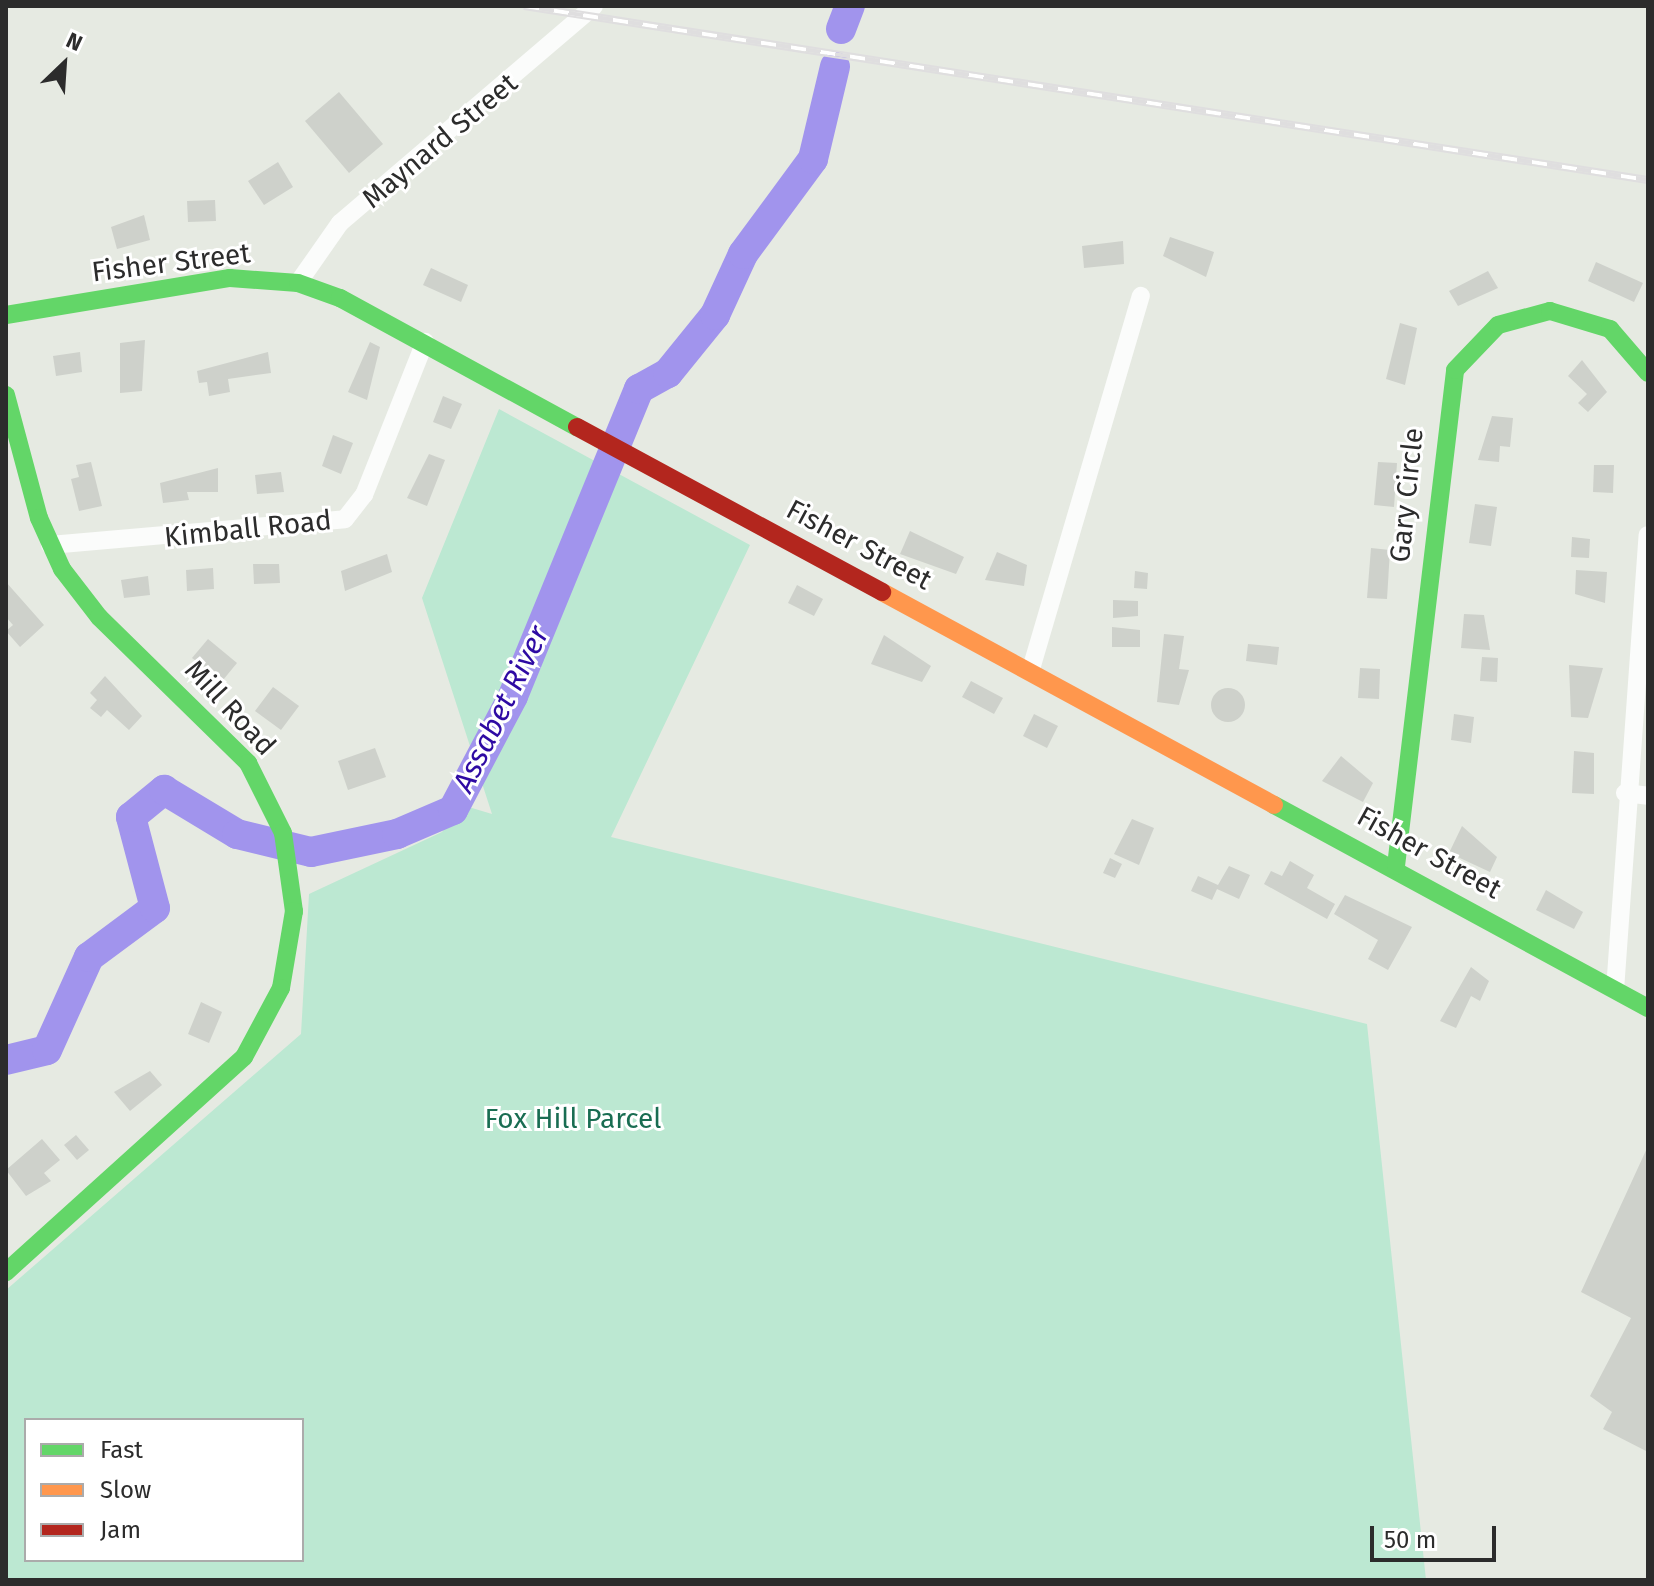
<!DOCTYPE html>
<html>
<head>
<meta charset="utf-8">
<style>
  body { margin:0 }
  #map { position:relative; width:1654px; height:1586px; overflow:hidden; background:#e6eae2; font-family:"Fira Sans",sans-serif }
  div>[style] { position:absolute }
  .green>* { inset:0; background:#bce8d2 }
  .river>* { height:30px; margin:-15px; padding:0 15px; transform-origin:15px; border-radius:15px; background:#a194ed }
  .building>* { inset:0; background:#ced1cb }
  .round { border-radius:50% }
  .street>* { height:18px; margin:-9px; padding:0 9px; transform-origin:9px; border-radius:9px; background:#fbfcfb }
  .fast>* { height:18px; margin:-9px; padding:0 9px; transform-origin:9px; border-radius:9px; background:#63d668 }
  .slow>* { height:18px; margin:-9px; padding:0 9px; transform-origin:9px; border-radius:9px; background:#ff974d }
  .jam>* { height:18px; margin:-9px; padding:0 9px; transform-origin:9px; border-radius:9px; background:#b3261e }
  .rail>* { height:8px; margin-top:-4px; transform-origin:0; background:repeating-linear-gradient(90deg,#fff 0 15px,#dfdedf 0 30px); box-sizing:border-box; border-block:2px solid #dfdedf }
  span { translate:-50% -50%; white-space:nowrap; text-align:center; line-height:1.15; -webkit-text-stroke:6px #fff; paint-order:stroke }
  .street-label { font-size:28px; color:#2c2c2c }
  .park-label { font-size:28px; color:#196d52 }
  .water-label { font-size:30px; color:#2e0aa3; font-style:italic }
  .frame { position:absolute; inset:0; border:8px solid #2c2c2c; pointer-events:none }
  .legend { position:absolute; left:24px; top:1418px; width:280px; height:144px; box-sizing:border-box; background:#fff; border:2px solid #ababab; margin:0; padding:10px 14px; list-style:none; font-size:24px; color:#2c2c2c }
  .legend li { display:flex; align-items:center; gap:16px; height:40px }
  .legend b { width:40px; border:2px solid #ababab }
  .north { position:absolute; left:24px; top:24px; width:80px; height:80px; -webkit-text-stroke:6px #fff; paint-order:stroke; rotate:25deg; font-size:22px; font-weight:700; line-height:32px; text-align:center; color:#2c2c2c }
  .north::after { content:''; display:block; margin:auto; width:28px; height:36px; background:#2c2c2c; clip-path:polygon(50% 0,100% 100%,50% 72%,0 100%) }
  .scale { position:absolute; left:1370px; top:1526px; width:126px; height:36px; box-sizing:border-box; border:4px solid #2c2c2c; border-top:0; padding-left:10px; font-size:24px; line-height:28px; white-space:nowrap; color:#2c2c2c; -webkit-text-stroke:6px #fff; paint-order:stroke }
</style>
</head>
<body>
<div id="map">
  <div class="green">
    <div style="clip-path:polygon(evenodd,499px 409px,750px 545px,611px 837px,1367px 1024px,1426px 1580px,6px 1580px,6px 1290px,301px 1034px,309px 894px,442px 832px,462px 805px,492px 814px,422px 598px,499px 409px,26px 1420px,302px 1420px,302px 1560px,26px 1560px,26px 1420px)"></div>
  </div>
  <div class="river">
    <div style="left:841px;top:29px;width:25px;rotate:-69deg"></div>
    <div style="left:6px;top:1060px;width:42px;rotate:-13.7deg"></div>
    <div style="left:47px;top:1050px;width:102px;rotate:-65.7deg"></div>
    <div style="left:89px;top:957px;width:82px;rotate:-36.6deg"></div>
    <div style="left:155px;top:908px;width:94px;rotate:-104.8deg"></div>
    <div style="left:131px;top:817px;width:43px;rotate:-39.3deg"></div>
    <div style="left:164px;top:790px;width:85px;rotate:31.1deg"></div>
    <div style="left:237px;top:834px;width:76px;rotate:13.7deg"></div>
    <div style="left:311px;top:852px;width:88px;rotate:-11.8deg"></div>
    <div style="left:397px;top:834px;width:61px;rotate:-23.2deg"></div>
    <div style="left:453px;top:810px;width:129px;rotate:-62.2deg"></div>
    <div style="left:513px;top:696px;width:332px;rotate:-67.7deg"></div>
    <div style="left:639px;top:389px;width:33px;rotate:-29deg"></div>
    <div style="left:668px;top:373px;width:75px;rotate:-51deg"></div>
    <div style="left:715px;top:315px;width:67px;rotate:-65.3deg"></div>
    <div style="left:743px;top:254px;width:118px;rotate:-53.6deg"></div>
    <div style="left:813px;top:159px;width:95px;rotate:-76.6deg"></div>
  </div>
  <div class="building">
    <div style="clip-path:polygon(339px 92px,383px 144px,349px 173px,305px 121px)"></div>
    <div style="clip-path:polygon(278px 162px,293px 187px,264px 205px,248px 181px)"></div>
    <div style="clip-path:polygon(215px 200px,216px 221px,188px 222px,187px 201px)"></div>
    <div style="clip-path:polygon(144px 215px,150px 240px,117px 249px,111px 227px)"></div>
    <div style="clip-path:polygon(1170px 237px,1214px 252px,1206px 277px,1163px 256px)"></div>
    <div style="clip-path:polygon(1123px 241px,1124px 264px,1084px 268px,1082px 246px)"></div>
    <div style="clip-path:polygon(1596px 262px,1643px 283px,1634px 302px,1588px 281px)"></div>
    <div style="clip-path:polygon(431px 268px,468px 285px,461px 302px,423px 285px)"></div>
    <div style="clip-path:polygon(1488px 271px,1498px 288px,1458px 306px,1449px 291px)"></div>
    <div style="clip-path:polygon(1400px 323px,1417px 328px,1405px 385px,1386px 379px)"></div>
    <div style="clip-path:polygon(145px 340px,142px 391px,120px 393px,120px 343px)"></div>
    <div style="clip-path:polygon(370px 342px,380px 347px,367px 400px,348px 392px)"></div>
    <div style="clip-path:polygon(80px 352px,82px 372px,56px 376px,53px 356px)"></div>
    <div style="clip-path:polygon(268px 352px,271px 373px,228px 379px,230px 392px,209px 396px,207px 382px,199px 383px,197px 371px)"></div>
    <div style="clip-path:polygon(1582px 360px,1607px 392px,1588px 412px,1578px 403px,1587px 394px,1568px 376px)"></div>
    <div style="clip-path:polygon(443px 396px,462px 404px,451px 429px,433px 422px)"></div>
    <div style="clip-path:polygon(1492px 416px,1513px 418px,1510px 447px,1500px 446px,1499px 462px,1478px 460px)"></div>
    <div style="clip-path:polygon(333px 435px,353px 443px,341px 474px,322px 466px)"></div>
    <div style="clip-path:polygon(429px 454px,445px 460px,427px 506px,407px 498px)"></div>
    <div style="clip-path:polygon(91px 462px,102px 506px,79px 511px,71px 479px,79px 477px,76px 465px)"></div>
    <div style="clip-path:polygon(1378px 462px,1397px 463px,1394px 507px,1374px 505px)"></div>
    <div style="clip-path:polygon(1594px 465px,1614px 465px,1613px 493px,1593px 492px)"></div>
    <div style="clip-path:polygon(218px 468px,218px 492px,187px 492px,189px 500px,163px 503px,160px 483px)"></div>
    <div style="clip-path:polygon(281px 472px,284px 492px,257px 494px,255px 475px)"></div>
    <div style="clip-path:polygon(1475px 504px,1497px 507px,1491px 546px,1469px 543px)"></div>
    <div style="clip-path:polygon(910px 531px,964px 557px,956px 574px,900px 554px)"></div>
    <div style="clip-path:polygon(1572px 537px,1590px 539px,1589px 558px,1571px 557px)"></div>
    <div style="clip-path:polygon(1371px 548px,1390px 550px,1387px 599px,1367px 598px)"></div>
    <div style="clip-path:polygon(997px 552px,1027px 565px,1024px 586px,985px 580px)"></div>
    <div style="clip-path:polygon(387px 554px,392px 572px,345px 591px,341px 571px)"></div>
    <div style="clip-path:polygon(253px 564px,279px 564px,280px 583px,254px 584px)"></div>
    <div style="clip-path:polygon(213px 568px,214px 589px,187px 591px,186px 570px)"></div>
    <div style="clip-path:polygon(1576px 570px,1607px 572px,1605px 603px,1575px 594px)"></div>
    <div style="clip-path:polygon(1135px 571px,1148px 573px,1147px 589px,1134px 588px)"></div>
    <div style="clip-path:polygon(148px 576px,150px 595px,124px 598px,121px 580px)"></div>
    <div style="clip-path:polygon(6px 582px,44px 625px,20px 647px,6px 631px,13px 625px,6px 617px)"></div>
    <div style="clip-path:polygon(797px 585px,823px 599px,814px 616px,788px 603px)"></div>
    <div style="clip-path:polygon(1113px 600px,1138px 601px,1138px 616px,1113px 618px)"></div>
    <div style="clip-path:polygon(1464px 614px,1484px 615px,1490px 650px,1461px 648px)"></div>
    <div style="clip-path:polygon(1112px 627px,1140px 630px,1140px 647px,1112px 647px)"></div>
    <div style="clip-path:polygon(1164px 634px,1184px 636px,1179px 669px,1189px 670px,1179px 705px,1157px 702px)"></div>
    <div style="clip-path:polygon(884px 635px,931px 666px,922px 682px,871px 664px)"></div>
    <div style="clip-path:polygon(208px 639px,237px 663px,223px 680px,192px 658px)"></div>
    <div style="clip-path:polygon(1248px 644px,1279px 647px,1277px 665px,1246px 661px)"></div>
    <div style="clip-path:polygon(1482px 657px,1498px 658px,1497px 682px,1480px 681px)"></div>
    <div style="clip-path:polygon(1569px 665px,1603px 668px,1588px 718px,1571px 717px)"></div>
    <div style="clip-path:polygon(1360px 668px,1380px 669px,1379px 699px,1358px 698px)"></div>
    <div style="clip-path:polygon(105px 676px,142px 716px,129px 730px,107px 710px,101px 717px,90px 708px,97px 700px,90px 693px)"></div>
    <div style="clip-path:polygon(971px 681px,1003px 698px,994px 714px,962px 697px)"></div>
    <div style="clip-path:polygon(273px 687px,299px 706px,281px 730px,255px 711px)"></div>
    <div class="round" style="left:1211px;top:688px;width:34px;height:34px"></div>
    <div style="clip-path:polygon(1034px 714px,1058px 726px,1047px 748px,1023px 736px)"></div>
    <div style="clip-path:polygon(1454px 714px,1474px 717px,1471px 743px,1451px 740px)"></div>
    <div style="clip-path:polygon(375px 748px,386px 777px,348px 790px,338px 761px)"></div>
    <div style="clip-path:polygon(1574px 751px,1594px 753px,1594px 794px,1572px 793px)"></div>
    <div style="clip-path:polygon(1341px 756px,1373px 783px,1363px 802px,1322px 781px)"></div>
    <div style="clip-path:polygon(1132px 819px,1154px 828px,1139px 865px,1114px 854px)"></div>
    <div style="clip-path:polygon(1462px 826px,1497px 857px,1490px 872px,1449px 853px)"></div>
    <div style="clip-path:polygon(1110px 858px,1122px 864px,1115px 878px,1103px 873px)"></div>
    <div style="clip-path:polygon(1290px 861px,1314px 875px,1307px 888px,1335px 904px,1327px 919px,1264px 884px,1271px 871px,1282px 876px)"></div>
    <div style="clip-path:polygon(1229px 866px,1250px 875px,1239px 899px,1217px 889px,1212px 900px,1191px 891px,1198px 876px,1218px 885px)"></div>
    <div style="clip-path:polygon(1546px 890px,1583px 912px,1574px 929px,1536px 910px)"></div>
    <div style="clip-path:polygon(1345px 895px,1412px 927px,1388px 970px,1368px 959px,1378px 940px,1334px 914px)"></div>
    <div style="clip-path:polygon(1471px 967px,1489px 981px,1480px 1001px,1471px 996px,1456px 1028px,1440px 1021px)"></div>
    <div style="clip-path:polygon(201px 1002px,222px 1012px,209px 1043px,188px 1034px)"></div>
    <div style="clip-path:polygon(150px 1071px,162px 1085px,130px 1111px,114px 1092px)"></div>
    <div style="clip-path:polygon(76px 1135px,89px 1150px,77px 1160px,64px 1145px)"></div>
    <div style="clip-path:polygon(42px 1139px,60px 1160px,44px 1173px,51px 1181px,26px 1196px,6px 1170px)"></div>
    <div style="clip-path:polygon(1648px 1146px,1648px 1452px,1603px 1429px,1612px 1412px,1590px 1396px,1631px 1318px,1581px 1292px)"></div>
  </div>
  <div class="street">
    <div style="left:298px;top:283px;width:73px;rotate:-55deg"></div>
    <div style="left:340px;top:223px;width:334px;rotate:-40.5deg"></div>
    <div style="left:50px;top:545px;width:296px;rotate:-5deg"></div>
    <div style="left:345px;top:519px;width:31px;rotate:-52deg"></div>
    <div style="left:364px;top:495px;width:165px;rotate:-68.3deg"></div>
    <div style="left:1031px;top:669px;width:389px;rotate:-73.6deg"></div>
    <div style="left:1625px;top:793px;width:23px;rotate:7deg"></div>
    <div style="left:1615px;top:990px;width:456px;rotate:-85.9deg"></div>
  </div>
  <div class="fast">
    <div style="left:6px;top:315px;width:227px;rotate:-9.4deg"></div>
    <div style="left:230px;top:278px;width:68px;rotate:4.2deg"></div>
    <div style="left:298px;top:283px;width:45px;rotate:19.7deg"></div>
    <div style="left:340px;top:298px;width:270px;rotate:28.6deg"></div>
    <div style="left:6px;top:395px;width:127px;rotate:75deg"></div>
    <div style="left:39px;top:518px;width:56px;rotate:65.7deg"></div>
    <div style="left:62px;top:569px;width:61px;rotate:52.4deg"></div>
    <div style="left:99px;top:617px;width:209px;rotate:44.4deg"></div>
    <div style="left:248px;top:763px;width:78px;rotate:63.4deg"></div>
    <div style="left:283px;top:833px;width:79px;rotate:82deg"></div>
    <div style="left:294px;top:911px;width:78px;rotate:99.6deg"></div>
    <div style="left:281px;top:988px;width:78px;rotate:118.2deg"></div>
    <div style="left:244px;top:1057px;width:321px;rotate:137.9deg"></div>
    <div style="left:1274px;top:805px;width:426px;rotate:28.5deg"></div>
    <div style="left:1396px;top:866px;width:499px;rotate:-83.2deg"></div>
    <div style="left:1455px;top:370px;width:62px;rotate:-46.3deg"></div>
    <div style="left:1498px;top:325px;width:54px;rotate:-15.1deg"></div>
    <div style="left:1550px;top:311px;width:63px;rotate:16.7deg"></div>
    <div style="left:1610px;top:329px;width:58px;rotate:49.2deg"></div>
  </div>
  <div class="slow">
    <div style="left:882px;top:592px;width:446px;rotate:28.5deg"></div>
  </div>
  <div class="jam">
    <div style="left:577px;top:427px;width:347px;rotate:28.4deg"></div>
  </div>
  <div class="rail">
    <div style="left:524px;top:6px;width:1137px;rotate:8.8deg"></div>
  </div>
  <div class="street-label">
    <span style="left:440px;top:141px;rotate:-40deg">Maynard Street</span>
    <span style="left:171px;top:263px;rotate:-7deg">Fisher Street</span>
    <span style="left:1407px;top:495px;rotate:-84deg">Gary Circle</span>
    <span style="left:248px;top:529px;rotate:-6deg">Kimball Road</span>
    <span style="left:859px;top:545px;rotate:28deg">Fisher Street</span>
    <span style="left:230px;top:708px;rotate:47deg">Mill Road</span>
    <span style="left:1429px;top:853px;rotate:29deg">Fisher Street</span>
  </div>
  <div class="park-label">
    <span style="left:573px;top:1119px">Fox Hill Parcel</span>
  </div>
  <div class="water-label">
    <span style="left:501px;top:709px;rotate:-64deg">Assabet River</span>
  </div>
  <div class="frame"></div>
  <ul class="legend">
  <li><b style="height:10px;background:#63d668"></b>Fast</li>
  <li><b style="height:10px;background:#ff974d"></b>Slow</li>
  <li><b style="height:10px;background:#b3261e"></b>Jam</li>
  </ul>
  <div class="north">N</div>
  <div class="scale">50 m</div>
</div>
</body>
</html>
